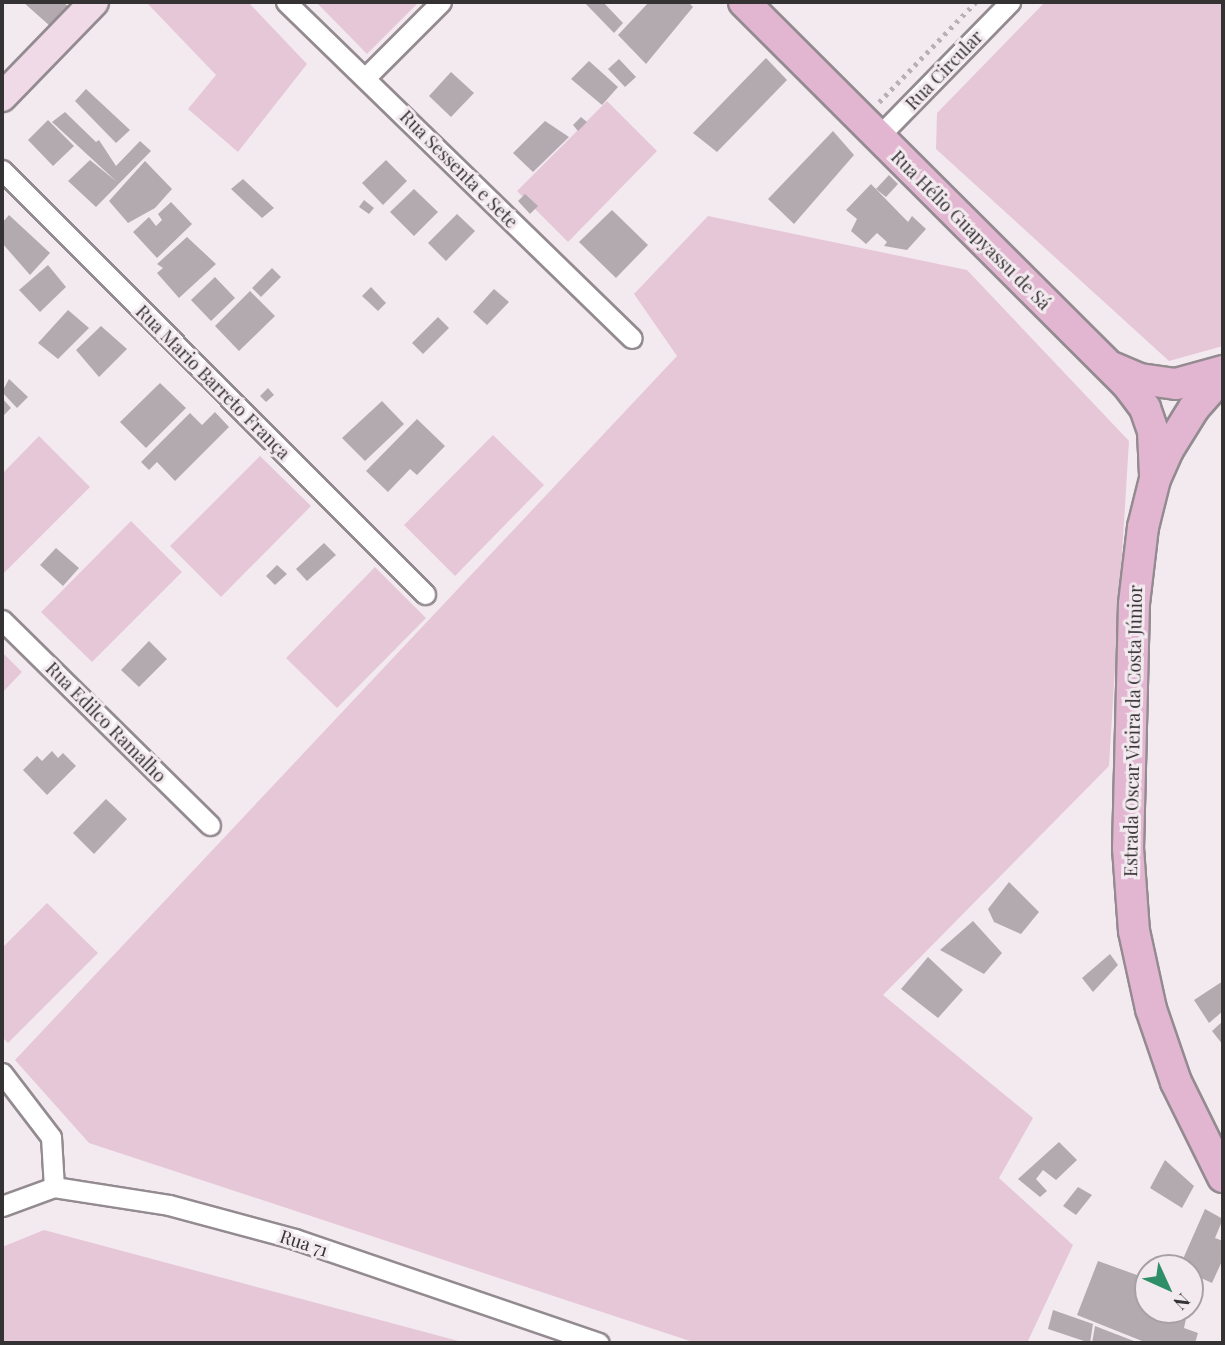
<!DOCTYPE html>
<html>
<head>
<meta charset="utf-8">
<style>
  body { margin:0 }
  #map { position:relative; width:1225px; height:1345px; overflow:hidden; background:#f3eaef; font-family:"Playfair Display",serif }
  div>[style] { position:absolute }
  .green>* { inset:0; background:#e6c7d8 }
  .building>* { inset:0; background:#b3aaaf }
  .path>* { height:4.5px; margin-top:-2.25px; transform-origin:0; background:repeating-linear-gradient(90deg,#b7b0b4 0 3.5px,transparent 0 8.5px) }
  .roads { filter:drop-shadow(2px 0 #938b90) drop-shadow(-2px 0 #938b90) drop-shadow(0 2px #938b90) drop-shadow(0 -2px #938b90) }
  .street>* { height:19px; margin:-9.5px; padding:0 9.5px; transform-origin:9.5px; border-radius:9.5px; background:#fff }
  .secondary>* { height:28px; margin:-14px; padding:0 14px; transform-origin:14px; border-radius:14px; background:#f1dae8 }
  .primary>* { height:30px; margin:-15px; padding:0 15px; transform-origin:15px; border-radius:15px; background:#e2b5d1 }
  span { translate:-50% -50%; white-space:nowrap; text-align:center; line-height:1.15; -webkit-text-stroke:6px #f3eaef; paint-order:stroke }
  .street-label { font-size:18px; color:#353234 }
  .frame { position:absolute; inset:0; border:4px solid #353234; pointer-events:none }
  .north { position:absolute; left:1134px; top:1254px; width:70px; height:70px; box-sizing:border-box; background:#f3eaef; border:2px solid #a7a0a4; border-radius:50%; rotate:135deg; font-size:19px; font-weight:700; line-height:28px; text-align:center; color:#353234 }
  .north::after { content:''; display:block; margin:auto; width:24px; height:32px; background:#2d8e68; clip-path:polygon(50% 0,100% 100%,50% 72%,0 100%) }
</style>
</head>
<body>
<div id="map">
  <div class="green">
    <div style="clip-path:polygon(146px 2px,248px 2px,307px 64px,238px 152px,188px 109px,216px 75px)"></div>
    <div style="clip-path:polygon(316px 2px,419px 2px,367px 54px)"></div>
    <div style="clip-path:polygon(1045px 2px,1223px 2px,1223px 346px,1169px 361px,936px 149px,937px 113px)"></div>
    <div style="clip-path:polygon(607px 101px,657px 151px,568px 242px,517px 191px)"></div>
    <div style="clip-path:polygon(708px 216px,967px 270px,1129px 441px,1109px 766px,883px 995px,1033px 1118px,999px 1178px,1073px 1245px,1027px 1343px,696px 1343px,89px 1143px,15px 1060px,677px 356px,634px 294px)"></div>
    <div style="clip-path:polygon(493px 435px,544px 485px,455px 576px,404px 525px)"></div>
    <div style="clip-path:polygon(39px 436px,90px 487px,2px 575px,2px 474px)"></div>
    <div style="clip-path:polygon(260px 456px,311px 506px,221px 597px,170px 546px)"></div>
    <div style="clip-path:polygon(131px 521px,182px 572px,92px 662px,41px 612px)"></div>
    <div style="clip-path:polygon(375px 567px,426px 618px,337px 708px,286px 658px)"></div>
    <div style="clip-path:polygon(2px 652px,22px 672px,2px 693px)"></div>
    <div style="clip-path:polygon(47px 903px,98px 953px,8px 1043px,2px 1037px,2px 948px)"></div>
    <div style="clip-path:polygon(44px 1230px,466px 1343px,2px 1343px,2px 1247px)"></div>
  </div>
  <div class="building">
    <div style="clip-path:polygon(23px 2px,63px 2px,69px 7px,50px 26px)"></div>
    <div style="clip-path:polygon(584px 2px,603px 2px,623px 23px,614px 33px)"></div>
    <div style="clip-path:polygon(649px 2px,688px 2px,693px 7px,646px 64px,618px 35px)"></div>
    <div style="clip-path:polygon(766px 58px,787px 80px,717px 152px,693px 133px)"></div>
    <div style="clip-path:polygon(619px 59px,636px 77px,625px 87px,608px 69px)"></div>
    <div style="clip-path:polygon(589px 61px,618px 87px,602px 105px,571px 79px)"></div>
    <div style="clip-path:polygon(451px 72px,474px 93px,451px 117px,429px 96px)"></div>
    <div style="clip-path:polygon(86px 89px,130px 130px,116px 143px,75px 101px)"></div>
    <div style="clip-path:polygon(65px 112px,96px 142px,99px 140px,116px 166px,140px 141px,151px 151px,96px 207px,68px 181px,90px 160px,117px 182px,52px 122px)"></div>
    <div style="clip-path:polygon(581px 117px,587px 122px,578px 131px,573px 125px)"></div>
    <div style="clip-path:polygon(48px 120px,74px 146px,53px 166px,28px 140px)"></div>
    <div style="clip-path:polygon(545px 121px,569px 137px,533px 172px,513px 153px)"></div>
    <div style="clip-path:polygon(833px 131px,854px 155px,794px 224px,768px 199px)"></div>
    <div style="clip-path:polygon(386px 160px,407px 181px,383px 205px,362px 183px)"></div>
    <div style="clip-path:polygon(145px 161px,172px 189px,155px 208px,128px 223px,109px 201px)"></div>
    <div style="clip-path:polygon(889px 175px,898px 184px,886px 197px,876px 189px)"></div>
    <div style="clip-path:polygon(243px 179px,274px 208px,262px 218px,231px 189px)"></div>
    <div style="clip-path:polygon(871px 184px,908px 222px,912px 216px,926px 229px,907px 250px,884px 246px,887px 242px,877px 233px,866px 244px,851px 231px,857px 219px,846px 210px)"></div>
    <div style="clip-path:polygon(414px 189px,438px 212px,414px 236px,390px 212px)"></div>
    <div style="clip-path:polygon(525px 194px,538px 206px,530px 214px,518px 201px)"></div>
    <div style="clip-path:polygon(364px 200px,374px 208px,369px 214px,359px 207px)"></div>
    <div style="clip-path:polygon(171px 202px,192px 224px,157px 258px,133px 232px,149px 217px,156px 226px,162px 220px,158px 214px)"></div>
    <div style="clip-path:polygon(612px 210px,648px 245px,616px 278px,579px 242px)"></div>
    <div style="clip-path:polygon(457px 214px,475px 231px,446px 261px,428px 243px)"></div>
    <div style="clip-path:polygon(9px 215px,50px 253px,30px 275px,2px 243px,2px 223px)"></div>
    <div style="clip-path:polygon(187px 237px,216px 264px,179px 298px,157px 273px,163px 268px,157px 264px)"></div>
    <div style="clip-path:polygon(48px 265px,66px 287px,40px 312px,19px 290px)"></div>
    <div style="clip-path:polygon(272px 268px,281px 277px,261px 297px,252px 288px)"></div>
    <div style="clip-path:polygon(215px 277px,235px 298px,211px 321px,191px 300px)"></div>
    <div style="clip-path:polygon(371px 287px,386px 303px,378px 311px,362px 296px)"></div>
    <div style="clip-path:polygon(494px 289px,509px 302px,487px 325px,473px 312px)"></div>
    <div style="clip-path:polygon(250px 291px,275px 316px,239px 351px,215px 326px)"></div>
    <div style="clip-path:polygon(68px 310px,89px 328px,58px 359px,38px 343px)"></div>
    <div style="clip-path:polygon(438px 317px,449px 328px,423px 354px,412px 343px)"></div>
    <div style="clip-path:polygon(101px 326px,127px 349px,99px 377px,76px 350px)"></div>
    <div style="clip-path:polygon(9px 379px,28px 397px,17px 408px,2px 392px)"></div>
    <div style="clip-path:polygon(160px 383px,186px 408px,146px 448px,120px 422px)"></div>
    <div style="clip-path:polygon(268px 388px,274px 395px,266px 402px,260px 396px)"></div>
    <div style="clip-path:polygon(2px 398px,11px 408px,2px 417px)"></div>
    <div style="clip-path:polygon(382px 401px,404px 424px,365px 461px,342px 438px)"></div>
    <div style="clip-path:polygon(215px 412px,229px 427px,175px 481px,157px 462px,149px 470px,141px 462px,190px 413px,202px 425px)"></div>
    <div style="clip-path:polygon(417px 419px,445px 446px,417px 475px,410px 469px,388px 492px,366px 471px)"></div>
    <div style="clip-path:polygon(324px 543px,336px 555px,307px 581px,296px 569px)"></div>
    <div style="clip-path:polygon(56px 548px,79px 568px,63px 586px,40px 565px)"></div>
    <div style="clip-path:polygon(277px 565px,287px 574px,275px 585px,266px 576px)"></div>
    <div style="clip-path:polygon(149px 641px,167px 659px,139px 687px,121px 670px)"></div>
    <div style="clip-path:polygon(52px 751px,58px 758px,63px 753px,76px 766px,47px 795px,23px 770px,37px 756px,42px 761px)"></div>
    <div style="clip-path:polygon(106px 799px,127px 819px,94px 854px,73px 833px)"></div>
    <div style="clip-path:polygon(1009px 882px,1039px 912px,1021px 934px,994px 922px,988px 909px)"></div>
    <div style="clip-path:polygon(973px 921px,1002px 953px,984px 974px,940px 950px)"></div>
    <div style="clip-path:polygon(1110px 954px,1118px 965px,1093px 992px,1082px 978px)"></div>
    <div style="clip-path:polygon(928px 957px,963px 990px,938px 1018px,901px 989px)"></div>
    <div style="clip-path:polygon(1223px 981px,1223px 1011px,1209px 1023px,1194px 1000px)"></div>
    <div style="clip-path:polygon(1223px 1021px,1223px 1045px,1212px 1031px)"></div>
    <div style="clip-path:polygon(1059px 1142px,1077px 1160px,1056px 1180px,1043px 1170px,1036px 1179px,1047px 1191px,1040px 1197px,1018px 1179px)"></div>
    <div style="clip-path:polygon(1165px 1160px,1194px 1186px,1182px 1208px,1150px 1188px)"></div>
    <div style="clip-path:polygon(1078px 1187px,1092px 1195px,1076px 1215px,1063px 1206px)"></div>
    <div style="clip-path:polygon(1205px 1209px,1223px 1219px,1215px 1238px,1223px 1241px,1223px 1259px,1212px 1283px,1190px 1273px,1190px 1268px,1179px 1268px)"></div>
    <div style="clip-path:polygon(1098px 1261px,1148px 1279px,1148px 1310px,1188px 1310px,1184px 1328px,1198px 1333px,1195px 1343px,1147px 1343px,1077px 1315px)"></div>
    <div style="clip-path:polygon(1053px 1310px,1093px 1324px,1090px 1343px,1048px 1329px)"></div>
    <div style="clip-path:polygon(1095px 1326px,1139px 1343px,1092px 1343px)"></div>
  </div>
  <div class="path">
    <div style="left:879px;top:102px;width:139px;rotate:-45.9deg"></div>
  </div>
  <div class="roads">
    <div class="street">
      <div style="left:286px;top:2px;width:482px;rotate:44.2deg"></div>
      <div style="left:366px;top:77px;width:106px;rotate:-45deg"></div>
      <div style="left:878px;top:137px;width:189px;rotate:-45.6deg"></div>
      <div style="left:2px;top:170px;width:599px;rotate:45.07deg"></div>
      <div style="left:2px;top:620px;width:292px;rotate:44.6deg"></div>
      <div style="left:2px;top:1073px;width:81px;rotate:52.6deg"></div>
      <div style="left:51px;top:1137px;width:50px;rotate:86.6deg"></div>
      <div style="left:2px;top:1206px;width:55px;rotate:-20.1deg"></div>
      <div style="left:54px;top:1187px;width:116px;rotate:8.9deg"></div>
      <div style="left:169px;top:1205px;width:131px;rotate:15.1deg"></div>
      <div style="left:295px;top:1239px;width:321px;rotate:18.9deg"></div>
    </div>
    <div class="secondary">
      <div style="left:2px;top:97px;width:132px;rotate:-45.9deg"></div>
    </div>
    <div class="primary">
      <div style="left:744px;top:2px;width:541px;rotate:44.93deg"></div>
      <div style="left:1127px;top:384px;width:30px;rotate:53deg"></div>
      <div style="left:1145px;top:408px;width:24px;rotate:71deg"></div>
      <div style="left:1153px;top:431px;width:44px;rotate:87.4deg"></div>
      <div style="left:1114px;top:368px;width:28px;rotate:23deg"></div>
      <div style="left:1140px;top:379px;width:36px;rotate:8deg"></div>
      <div style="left:1176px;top:384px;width:49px;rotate:-15.5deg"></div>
      <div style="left:1223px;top:375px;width:44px;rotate:131.3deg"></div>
      <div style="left:1194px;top:408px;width:49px;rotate:121.8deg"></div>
      <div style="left:1168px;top:450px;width:32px;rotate:114deg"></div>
      <div style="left:1155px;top:479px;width:49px;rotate:104deg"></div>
      <div style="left:1143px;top:527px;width:78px;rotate:96.7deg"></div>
      <div style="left:1134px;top:604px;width:244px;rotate:91.4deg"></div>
      <div style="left:1128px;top:848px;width:83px;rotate:85.9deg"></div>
      <div style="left:1134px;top:931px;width:80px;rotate:77.7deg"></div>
      <div style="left:1151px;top:1009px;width:77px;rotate:71.1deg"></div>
      <div style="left:1176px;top:1082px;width:106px;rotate:63.7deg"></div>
    </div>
  </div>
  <div class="street-label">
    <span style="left:944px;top:70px;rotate:-46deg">Rua Circular</span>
    <span style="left:459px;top:169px;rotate:45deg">Rua Sessenta e Sete</span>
    <span style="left:971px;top:230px;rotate:45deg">Rua Hélio Guapyassu de Sá</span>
    <span style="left:213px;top:382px;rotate:45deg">Rua Mario Barreto França</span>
    <span style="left:106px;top:722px;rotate:45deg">Rua Edilco Ramalho</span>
    <span style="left:1133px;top:731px;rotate:-89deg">Estrada Oscar Vieira da Costa Júnior</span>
    <span style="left:304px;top:1243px;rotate:18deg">Rua 71</span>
  </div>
  <div class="frame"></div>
  <div class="north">N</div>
</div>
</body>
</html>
